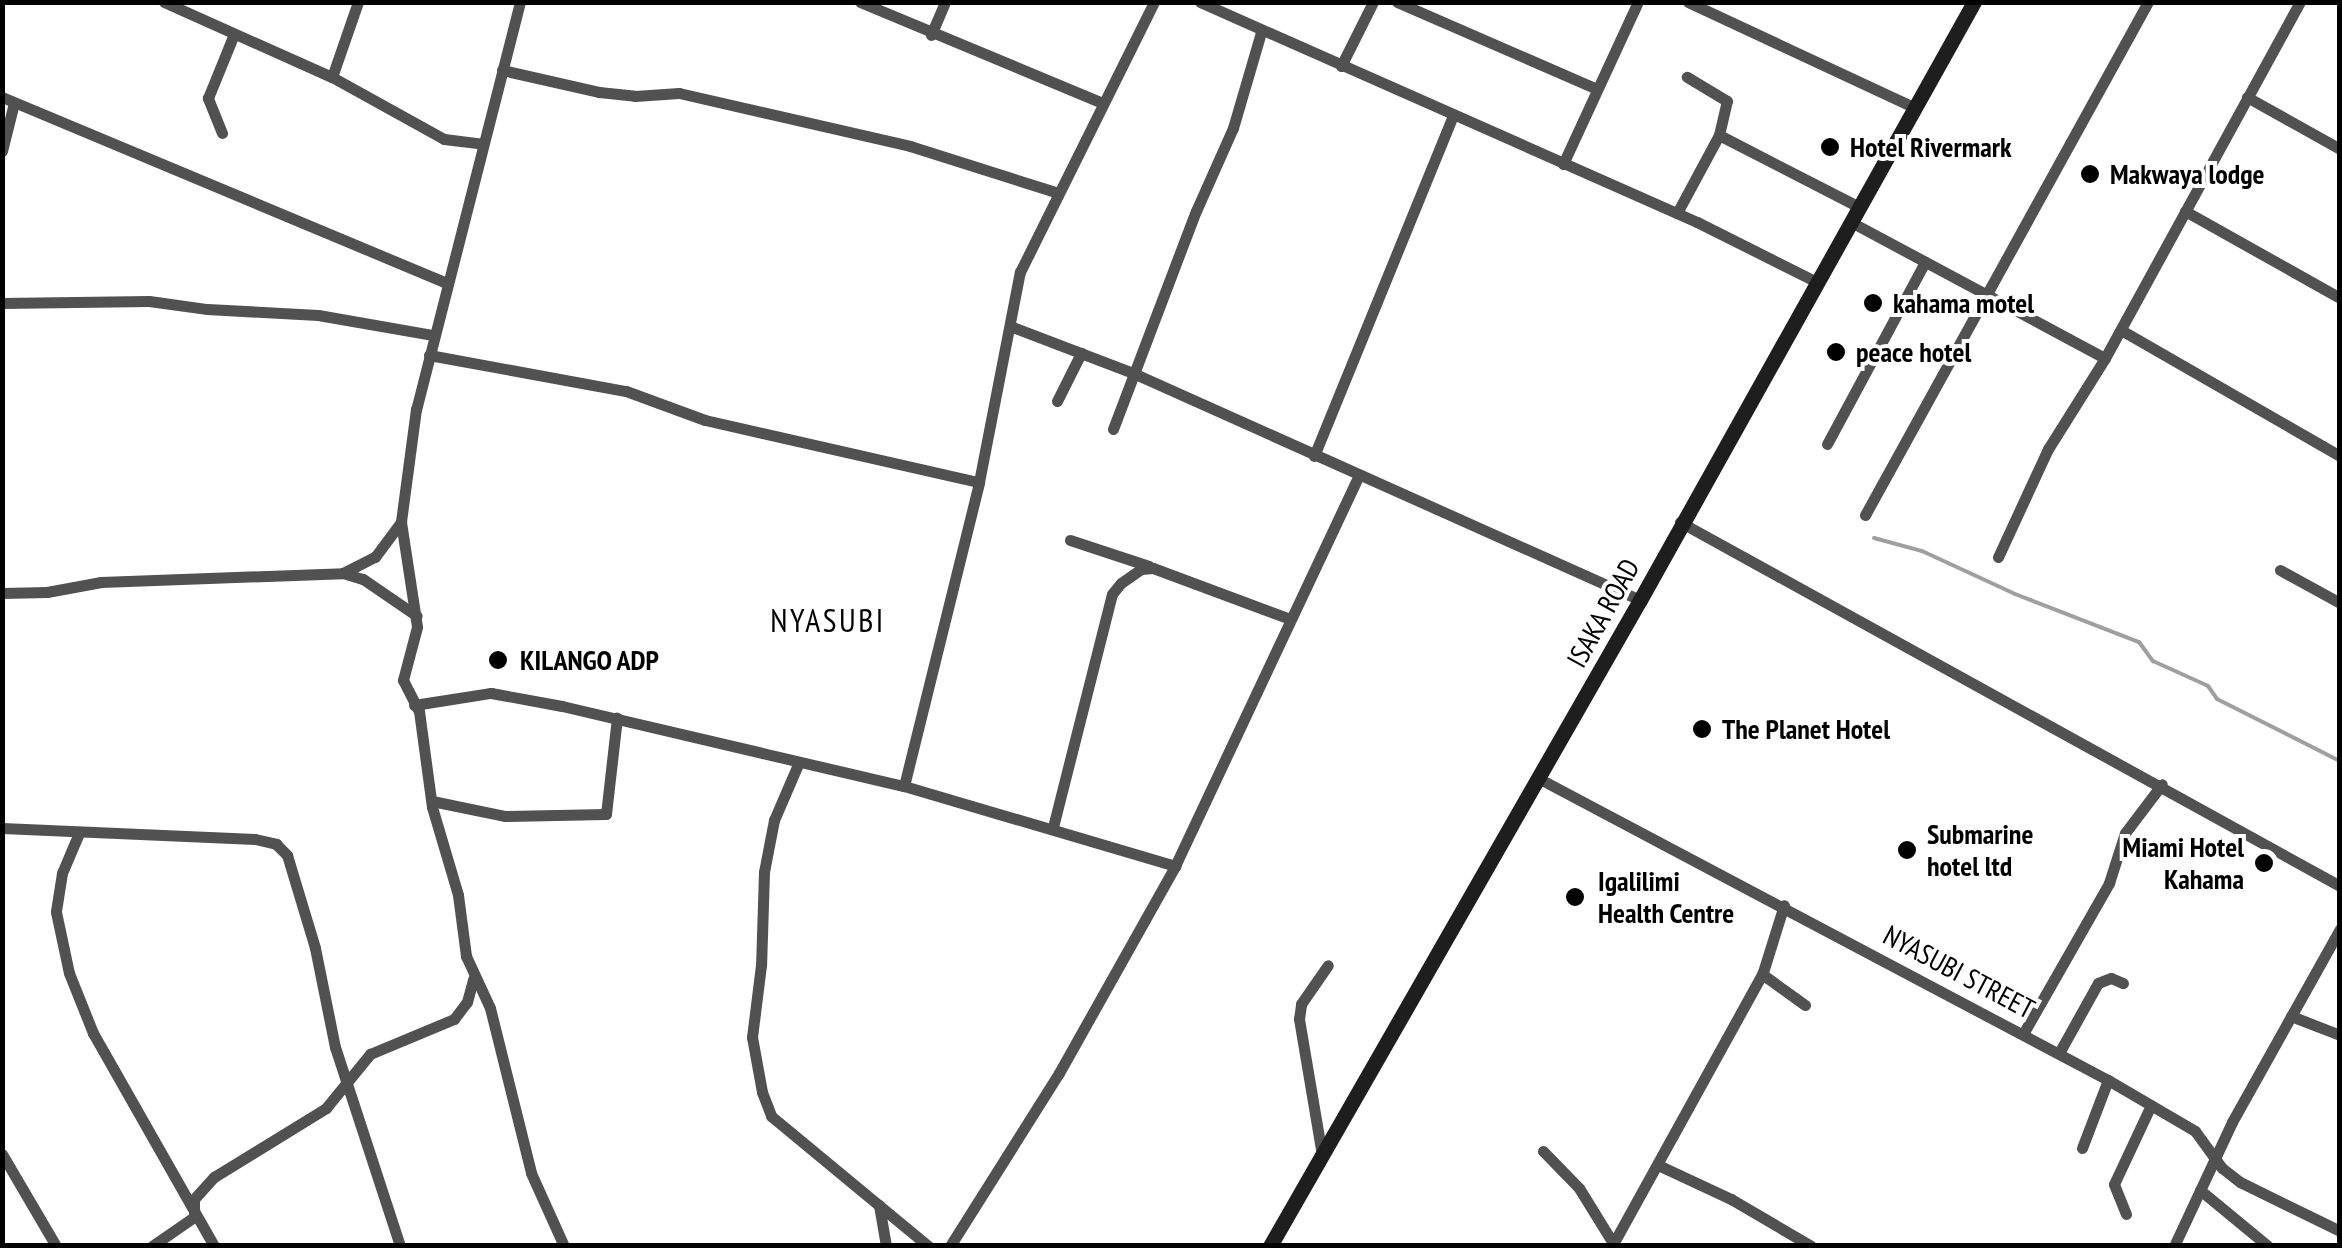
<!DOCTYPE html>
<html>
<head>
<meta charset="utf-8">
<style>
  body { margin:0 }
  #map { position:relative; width:2342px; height:1248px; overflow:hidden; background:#fff; font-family:"PT Sans Narrow",sans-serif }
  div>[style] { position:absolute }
  .stream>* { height:4px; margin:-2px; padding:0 2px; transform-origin:2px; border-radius:2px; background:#9f9f9f }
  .street>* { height:11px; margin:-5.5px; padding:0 5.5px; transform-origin:5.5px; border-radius:5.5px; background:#515151 }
  .secondary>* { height:15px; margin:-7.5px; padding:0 7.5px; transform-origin:7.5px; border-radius:7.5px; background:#1e1e1e }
  .dots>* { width:28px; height:28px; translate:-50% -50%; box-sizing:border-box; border:5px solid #fff; border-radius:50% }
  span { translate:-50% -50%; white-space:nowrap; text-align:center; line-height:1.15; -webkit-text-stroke:8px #fff; paint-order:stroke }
  .poi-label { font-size:28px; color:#000; font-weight:700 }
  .left { translate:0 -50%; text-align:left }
  .right { translate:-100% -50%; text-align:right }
  .street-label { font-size:28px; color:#000 }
  .quarter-label { font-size:32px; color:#000; letter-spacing:2.5px }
  .frame { position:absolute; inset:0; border:5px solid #000; pointer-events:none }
</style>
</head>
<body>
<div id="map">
  <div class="stream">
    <div style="left:1874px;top:538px;width:50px;rotate:15.2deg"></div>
    <div style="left:1922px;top:551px;width:102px;rotate:24.8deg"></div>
    <div style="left:2015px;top:594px;width:133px;rotate:21.2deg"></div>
    <div style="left:2139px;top:642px;width:24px;rotate:54deg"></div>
    <div style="left:2153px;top:661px;width:60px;rotate:24.4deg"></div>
    <div style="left:2208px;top:686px;width:16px;rotate:55deg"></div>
    <div style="left:2217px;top:699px;width:138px;rotate:26.8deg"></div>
  </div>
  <div class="street">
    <div style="left:164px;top:2px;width:184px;rotate:24.1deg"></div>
    <div style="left:332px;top:77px;width:128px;rotate:29deg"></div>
    <div style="left:444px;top:139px;width:38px;rotate:7deg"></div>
    <div style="left:520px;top:2px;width:420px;rotate:104.3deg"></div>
    <div style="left:416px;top:409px;width:114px;rotate:97.6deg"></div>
    <div style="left:401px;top:522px;width:106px;rotate:81.3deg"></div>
    <div style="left:417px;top:627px;width:55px;rotate:104.8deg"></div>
    <div style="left:403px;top:680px;width:35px;rotate:63deg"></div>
    <div style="left:419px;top:711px;width:97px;rotate:82.3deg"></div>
    <div style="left:432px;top:807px;width:92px;rotate:73.5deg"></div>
    <div style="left:458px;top:895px;width:62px;rotate:82.5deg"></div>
    <div style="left:466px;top:956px;width:57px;rotate:65.2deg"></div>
    <div style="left:490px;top:1008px;width:170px;rotate:76deg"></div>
    <div style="left:531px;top:1173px;width:80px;rotate:65.7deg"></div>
    <div style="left:860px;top:2px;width:263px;rotate:22.6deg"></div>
    <div style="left:1200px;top:2px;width:544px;rotate:23.88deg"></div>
    <div style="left:1697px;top:222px;width:132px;rotate:26.6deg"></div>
    <div style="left:1397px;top:2px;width:218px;rotate:23.5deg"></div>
    <div style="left:1688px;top:2px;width:251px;rotate:25deg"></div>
    <div style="left:931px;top:35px;width:36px;rotate:-67deg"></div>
    <div style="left:1341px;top:66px;width:72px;rotate:-63.4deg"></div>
    <div style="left:502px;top:70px;width:99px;rotate:12.8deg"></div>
    <div style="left:599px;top:92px;width:36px;rotate:6deg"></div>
    <div style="left:635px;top:96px;width:44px;rotate:-3.9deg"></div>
    <div style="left:679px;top:93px;width:237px;rotate:12.9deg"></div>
    <div style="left:910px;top:146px;width:155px;rotate:17.6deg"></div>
    <div style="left:332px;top:77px;width:79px;rotate:-70.9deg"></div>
    <div style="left:2px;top:97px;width:481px;rotate:22.7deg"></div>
    <div style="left:2247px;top:97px;width:107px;rotate:29.2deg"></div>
    <div style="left:222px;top:133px;width:38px;rotate:-112deg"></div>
    <div style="left:208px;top:98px;width:69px;rotate:-67.9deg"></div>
    <div style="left:1719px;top:135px;width:157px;rotate:27.2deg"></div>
    <div style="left:2px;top:151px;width:49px;rotate:-76deg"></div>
    <div style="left:1563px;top:164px;width:179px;rotate:-65.2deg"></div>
    <div style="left:2185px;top:211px;width:178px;rotate:29.3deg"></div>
    <div style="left:1677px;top:213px;width:89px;rotate:-61.7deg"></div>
    <div style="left:1719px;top:135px;width:35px;rotate:-77deg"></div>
    <div style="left:1727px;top:101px;width:47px;rotate:-149deg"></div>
    <div style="left:1851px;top:222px;width:288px;rotate:28.2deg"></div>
    <div style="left:2px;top:303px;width:147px;rotate:-0.8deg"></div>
    <div style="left:149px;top:301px;width:59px;rotate:7.9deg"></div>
    <div style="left:207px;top:309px;width:111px;rotate:3.1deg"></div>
    <div style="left:318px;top:315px;width:117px;rotate:9.9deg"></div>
    <div style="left:1010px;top:326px;width:132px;rotate:20.9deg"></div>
    <div style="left:1133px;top:373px;width:555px;rotate:24.12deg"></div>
    <div style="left:2121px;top:330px;width:253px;rotate:29.9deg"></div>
    <div style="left:429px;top:355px;width:200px;rotate:10.4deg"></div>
    <div style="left:626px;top:391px;width:84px;rotate:20.2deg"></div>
    <div style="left:705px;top:420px;width:281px;rotate:12.8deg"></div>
    <div style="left:1057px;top:401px;width:54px;rotate:-63.4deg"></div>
    <div style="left:1113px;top:429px;width:233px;rotate:-69.2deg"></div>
    <div style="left:1196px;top:211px;width:91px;rotate:-66deg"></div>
    <div style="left:1233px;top:128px;width:100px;rotate:-73.7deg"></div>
    <div style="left:1827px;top:444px;width:207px;rotate:-61.7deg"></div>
    <div style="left:1314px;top:456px;width:367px;rotate:-67.8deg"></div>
    <div style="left:1865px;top:515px;width:586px;rotate:-61.12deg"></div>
    <div style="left:1680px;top:522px;width:754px;rotate:28.88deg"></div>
    <div style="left:1070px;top:540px;width:83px;rotate:18.2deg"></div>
    <div style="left:1998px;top:557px;width:119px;rotate:-65.2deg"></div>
    <div style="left:2048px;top:449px;width:107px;rotate:-57.9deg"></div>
    <div style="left:2105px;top:358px;width:406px;rotate:-61.3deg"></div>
    <div style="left:2280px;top:570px;width:68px;rotate:28.8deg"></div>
    <div style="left:343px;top:573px;width:21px;rotate:17deg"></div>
    <div style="left:363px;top:579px;width:65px;rotate:34.4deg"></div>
    <div style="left:2px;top:593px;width:45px;rotate:-1.3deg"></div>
    <div style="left:47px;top:592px;width:55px;rotate:-10.5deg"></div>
    <div style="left:101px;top:582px;width:242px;rotate:-2.1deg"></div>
    <div style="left:343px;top:573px;width:36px;rotate:-27deg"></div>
    <div style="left:375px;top:557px;width:44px;rotate:-53.4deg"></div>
    <div style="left:414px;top:705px;width:78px;rotate:-8.9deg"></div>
    <div style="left:491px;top:693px;width:72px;rotate:10.4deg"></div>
    <div style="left:562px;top:706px;width:351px;rotate:13.2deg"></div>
    <div style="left:904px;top:786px;width:283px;rotate:16.4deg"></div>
    <div style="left:799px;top:762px;width:63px;rotate:113.3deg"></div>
    <div style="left:774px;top:820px;width:53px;rotate:100.9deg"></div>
    <div style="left:764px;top:872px;width:93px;rotate:91.8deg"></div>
    <div style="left:761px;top:965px;width:73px;rotate:97.1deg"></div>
    <div style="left:752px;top:1037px;width:56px;rotate:79.7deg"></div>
    <div style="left:762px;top:1092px;width:26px;rotate:69deg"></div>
    <div style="left:771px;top:1116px;width:204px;rotate:39.6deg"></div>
    <div style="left:1538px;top:778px;width:645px;rotate:27.92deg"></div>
    <div style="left:2108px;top:1080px;width:101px;rotate:30.4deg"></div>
    <div style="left:2195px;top:1131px;width:46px;rotate:53.9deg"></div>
    <div style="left:2222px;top:1168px;width:23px;rotate:38deg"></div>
    <div style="left:2240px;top:1182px;width:111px;rotate:26.1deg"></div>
    <div style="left:904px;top:786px;width:313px;rotate:-76.1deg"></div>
    <div style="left:979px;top:482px;width:214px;rotate:-79deg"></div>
    <div style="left:1020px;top:272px;width:301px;rotate:-63.6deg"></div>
    <div style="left:432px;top:801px;width:75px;rotate:11.6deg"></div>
    <div style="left:505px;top:816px;width:101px;rotate:-1.1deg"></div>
    <div style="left:606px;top:814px;width:97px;rotate:-83.5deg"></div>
    <div style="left:1053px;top:827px;width:240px;rotate:-75.8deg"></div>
    <div style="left:1112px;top:594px;width:14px;rotate:-51deg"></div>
    <div style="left:1121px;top:583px;width:24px;rotate:-35deg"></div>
    <div style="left:1141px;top:569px;width:12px;rotate:-5deg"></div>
    <div style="left:1153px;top:568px;width:146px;rotate:20.4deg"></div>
    <div style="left:2px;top:828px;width:253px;rotate:2.5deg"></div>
    <div style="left:255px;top:839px;width:22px;rotate:13deg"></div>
    <div style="left:276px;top:844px;width:16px;rotate:45deg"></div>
    <div style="left:287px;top:855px;width:97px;rotate:73.2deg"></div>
    <div style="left:315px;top:948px;width:101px;rotate:78.6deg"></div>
    <div style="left:335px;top:1047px;width:209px;rotate:71.9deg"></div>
    <div style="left:79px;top:833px;width:43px;rotate:113deg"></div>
    <div style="left:62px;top:873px;width:39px;rotate:99deg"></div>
    <div style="left:56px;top:912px;width:62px;rotate:78deg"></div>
    <div style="left:69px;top:973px;width:65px;rotate:68.2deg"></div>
    <div style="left:93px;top:1033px;width:245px;rotate:60.4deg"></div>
    <div style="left:1762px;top:974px;width:53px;rotate:35.8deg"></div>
    <div style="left:2291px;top:1016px;width:53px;rotate:21.2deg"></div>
    <div style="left:2023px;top:1034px;width:174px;rotate:-60.3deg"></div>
    <div style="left:2109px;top:883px;width:52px;rotate:-72.3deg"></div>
    <div style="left:2125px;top:833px;width:61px;rotate:-52.9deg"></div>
    <div style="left:2059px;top:1053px;width:80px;rotate:-60.9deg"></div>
    <div style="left:2098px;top:983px;width:14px;rotate:-21deg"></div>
    <div style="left:2111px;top:978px;width:13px;rotate:23deg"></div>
    <div style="left:2082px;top:1148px;width:73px;rotate:-69.1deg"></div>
    <div style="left:1543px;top:1151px;width:52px;rotate:45.8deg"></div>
    <div style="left:1579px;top:1188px;width:65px;rotate:58.3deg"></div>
    <div style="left:2px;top:1154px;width:107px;rotate:59.6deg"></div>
    <div style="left:1322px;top:1155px;width:138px;rotate:-99.6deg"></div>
    <div style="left:1299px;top:1019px;width:15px;rotate:-82deg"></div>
    <div style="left:1301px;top:1004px;width:47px;rotate:-55.3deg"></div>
    <div style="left:1658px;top:1165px;width:81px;rotate:25deg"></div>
    <div style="left:1731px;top:1199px;width:93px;rotate:30.4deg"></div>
    <div style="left:2200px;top:1190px;width:88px;rotate:39.5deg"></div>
    <div style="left:879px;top:1205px;width:42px;rotate:80.3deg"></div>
    <div style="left:2126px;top:1214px;width:32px;rotate:-112deg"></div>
    <div style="left:2114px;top:1184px;width:87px;rotate:-64.9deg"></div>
    <div style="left:152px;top:1246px;width:51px;rotate:-34.6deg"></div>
    <div style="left:194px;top:1217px;width:18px;rotate:-90deg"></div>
    <div style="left:194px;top:1199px;width:30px;rotate:-48deg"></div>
    <div style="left:214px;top:1177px;width:132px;rotate:-31.6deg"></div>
    <div style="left:326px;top:1108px;width:70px;rotate:-50.8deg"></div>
    <div style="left:370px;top:1054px;width:91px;rotate:-22.6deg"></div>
    <div style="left:454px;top:1019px;width:21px;rotate:-53deg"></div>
    <div style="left:467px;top:1002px;width:24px;rotate:-75deg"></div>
    <div style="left:950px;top:1246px;width:204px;rotate:-57.8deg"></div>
    <div style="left:1059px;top:1073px;width:237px;rotate:-60.7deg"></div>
    <div style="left:1175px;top:866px;width:432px;rotate:-64.8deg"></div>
    <div style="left:1612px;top:1246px;width:313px;rotate:-61.1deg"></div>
    <div style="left:1763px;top:972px;width:70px;rotate:-72.6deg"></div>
    <div style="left:2174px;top:1246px;width:137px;rotate:-64.9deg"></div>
    <div style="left:2232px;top:1122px;width:221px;rotate:-60.8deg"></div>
  </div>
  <div class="secondary">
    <div style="left:1270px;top:1246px;width:744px;rotate:-60.2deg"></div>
    <div style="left:1640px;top:600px;width:685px;rotate:-60.82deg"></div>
  </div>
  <div class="dots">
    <div style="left:1830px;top:147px;background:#000"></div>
    <div style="left:2090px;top:174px;background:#000"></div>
    <div style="left:1873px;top:303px;background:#000"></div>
    <div style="left:1836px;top:352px;background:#000"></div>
    <div style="left:498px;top:660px;background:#000"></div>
    <div style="left:1702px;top:729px;background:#000"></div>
    <div style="left:1907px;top:850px;background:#000"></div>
    <div style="left:2264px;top:863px;background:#000"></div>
    <div style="left:1575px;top:897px;background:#000"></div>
  </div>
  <div class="poi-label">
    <span class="left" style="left:1850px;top:147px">Hotel Rivermark</span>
    <span class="left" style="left:2110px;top:174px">Makwaya lodge</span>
    <span class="left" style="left:1893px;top:303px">kahama motel</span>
    <span class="left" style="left:1856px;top:352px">peace hotel</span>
    <span class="left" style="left:520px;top:660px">KILANGO ADP</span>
    <span class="left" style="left:1722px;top:729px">The Planet Hotel</span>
    <span class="left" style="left:1927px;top:850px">Submarine<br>hotel ltd</span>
    <span class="right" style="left:2244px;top:863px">Miami Hotel<br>Kahama</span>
    <span class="left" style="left:1598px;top:897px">Igalilimi<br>Health Centre</span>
  </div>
  <div class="street-label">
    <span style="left:1603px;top:613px;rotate:-61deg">ISAKA ROAD</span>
    <span style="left:1959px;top:972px;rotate:28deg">NYASUBI STREET</span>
  </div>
  <div class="quarter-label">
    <span style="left:828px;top:620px">NYASUBI</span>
  </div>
  <div class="frame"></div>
</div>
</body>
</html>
